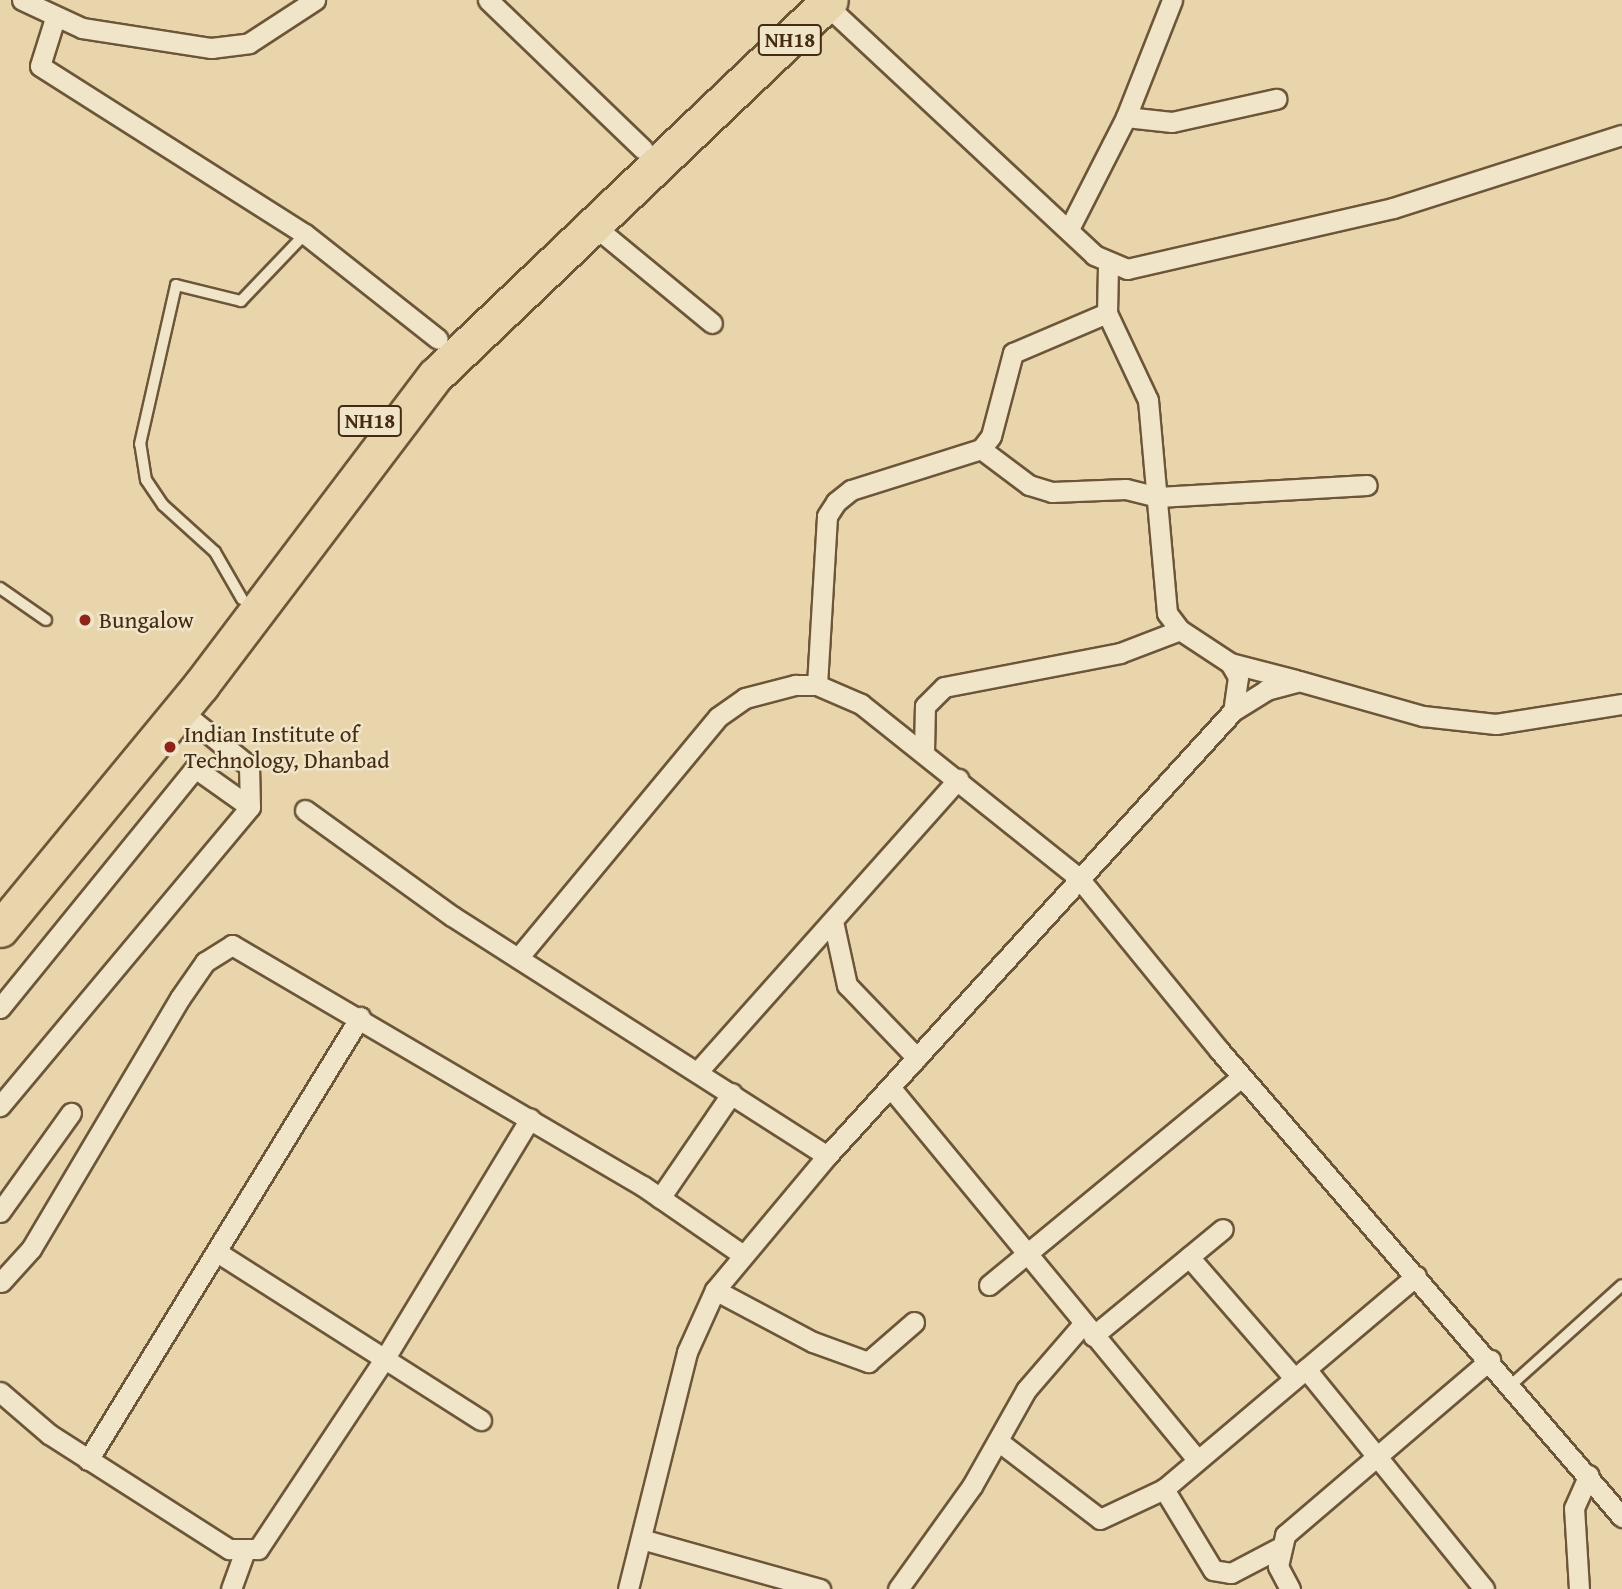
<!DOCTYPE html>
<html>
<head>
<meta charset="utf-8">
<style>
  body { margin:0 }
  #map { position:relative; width:1622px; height:1589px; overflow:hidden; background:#e8d5ac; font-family:"Gentium Book Plus",serif }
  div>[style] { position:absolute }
  .roads { filter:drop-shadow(2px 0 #6d5638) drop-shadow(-2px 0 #6d5638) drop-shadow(0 2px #6d5638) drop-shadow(0 -2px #6d5638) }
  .lane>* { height:10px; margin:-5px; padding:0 5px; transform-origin:5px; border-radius:5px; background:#f0e4c9 }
  .street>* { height:19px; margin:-9.5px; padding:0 9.5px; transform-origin:9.5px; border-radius:9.5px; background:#f0e4c9 }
  .highway>* { height:35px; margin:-17.5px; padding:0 17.5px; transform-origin:17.5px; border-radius:17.5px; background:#e8d5ac }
  .dots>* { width:19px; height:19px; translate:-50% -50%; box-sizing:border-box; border:4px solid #f0e4c9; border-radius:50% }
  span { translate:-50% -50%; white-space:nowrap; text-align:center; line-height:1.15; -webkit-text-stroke:5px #f0e4c9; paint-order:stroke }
  .shield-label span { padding:2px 5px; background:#f0e4c9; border:2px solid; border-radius:5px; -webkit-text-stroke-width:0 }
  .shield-label { font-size:21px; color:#442b11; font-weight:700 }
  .poi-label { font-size:23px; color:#442b11 }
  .left { translate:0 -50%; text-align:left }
</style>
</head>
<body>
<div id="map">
  <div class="roads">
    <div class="lane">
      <div style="left:0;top:588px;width:56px;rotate:34.8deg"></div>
      <div style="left:242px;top:599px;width:54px;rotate:-119.9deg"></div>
      <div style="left:215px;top:552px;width:70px;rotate:-137.9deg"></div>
      <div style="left:163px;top:505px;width:30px;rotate:-124deg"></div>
      <div style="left:146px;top:480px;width:36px;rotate:-99deg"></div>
      <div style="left:140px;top:444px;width:163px;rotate:-77.2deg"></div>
      <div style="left:176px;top:285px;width:67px;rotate:13.8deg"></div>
      <div style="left:241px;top:301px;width:93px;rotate:-46.3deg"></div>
      <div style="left:1511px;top:1385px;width:149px;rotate:-42deg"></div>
    </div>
    <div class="street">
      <div style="left:22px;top:0;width:66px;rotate:25deg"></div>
      <div style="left:82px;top:28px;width:131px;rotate:8.8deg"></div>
      <div style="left:211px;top:48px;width:38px;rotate:-7deg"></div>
      <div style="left:249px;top:43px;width:79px;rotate:-33.1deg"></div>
      <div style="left:488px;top:0;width:215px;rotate:43.9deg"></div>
      <div style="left:821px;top:0;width:374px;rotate:43deg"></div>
      <div style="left:1094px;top:255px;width:36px;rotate:23deg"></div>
      <div style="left:1127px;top:269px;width:273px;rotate:-12.9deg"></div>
      <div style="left:1393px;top:208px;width:240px;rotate:-17.7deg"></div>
      <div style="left:55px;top:18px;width:50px;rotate:107.4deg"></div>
      <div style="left:40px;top:66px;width:314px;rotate:32.4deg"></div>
      <div style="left:305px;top:234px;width:169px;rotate:38.3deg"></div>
      <div style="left:1126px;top:117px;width:46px;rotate:6.2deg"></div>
      <div style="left:1172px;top:122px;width:107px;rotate:-12.5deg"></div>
      <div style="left:593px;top:225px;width:154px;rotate:39.5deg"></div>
      <div style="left:1069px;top:229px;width:126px;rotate:-63deg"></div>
      <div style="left:1126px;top:117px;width:126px;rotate:-68.5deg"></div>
      <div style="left:1108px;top:266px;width:47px;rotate:91.2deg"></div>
      <div style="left:1107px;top:313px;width:96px;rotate:64.8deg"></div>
      <div style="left:1148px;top:400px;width:214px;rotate:84.9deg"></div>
      <div style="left:1167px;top:613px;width:21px;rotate:53deg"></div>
      <div style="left:1180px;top:630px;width:60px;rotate:33.4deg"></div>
      <div style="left:1230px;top:663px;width:16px;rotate:60deg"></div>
      <div style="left:1238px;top:677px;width:34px;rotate:98deg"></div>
      <div style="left:981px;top:449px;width:60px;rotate:36.9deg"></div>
      <div style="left:1029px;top:485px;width:24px;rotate:17deg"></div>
      <div style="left:1052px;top:492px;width:74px;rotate:-2.3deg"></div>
      <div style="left:1126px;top:489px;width:33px;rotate:14deg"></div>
      <div style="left:1158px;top:497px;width:209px;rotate:-3.3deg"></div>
      <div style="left:1230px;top:663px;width:68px;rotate:14.4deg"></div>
      <div style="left:817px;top:685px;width:169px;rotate:-86.6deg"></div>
      <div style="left:827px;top:516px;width:17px;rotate:-57deg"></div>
      <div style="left:836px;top:502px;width:19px;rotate:-39deg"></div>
      <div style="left:851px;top:490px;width:136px;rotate:-17.5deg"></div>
      <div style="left:981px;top:449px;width:16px;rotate:-52deg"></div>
      <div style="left:991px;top:436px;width:86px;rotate:-75.2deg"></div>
      <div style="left:1013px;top:353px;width:102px;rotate:-23.1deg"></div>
      <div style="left:181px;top:711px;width:87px;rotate:39deg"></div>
      <div style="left:249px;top:766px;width:41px;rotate:88.6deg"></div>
      <div style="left:924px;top:752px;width:46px;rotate:-88.8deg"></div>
      <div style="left:925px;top:706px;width:27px;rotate:-45deg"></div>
      <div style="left:944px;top:687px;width:179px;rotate:-10.9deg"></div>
      <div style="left:1120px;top:653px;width:64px;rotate:-21deg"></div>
      <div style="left:305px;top:810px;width:181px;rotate:35.8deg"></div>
      <div style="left:452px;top:916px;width:445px;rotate:32.6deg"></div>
      <div style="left:833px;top:921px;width:66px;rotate:77.7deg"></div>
      <div style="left:847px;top:985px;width:101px;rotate:46.2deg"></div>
      <div style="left:518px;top:958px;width:313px;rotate:-50.3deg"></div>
      <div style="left:718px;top:717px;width:33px;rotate:-35deg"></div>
      <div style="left:745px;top:698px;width:52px;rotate:-14.6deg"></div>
      <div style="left:795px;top:685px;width:22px"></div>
      <div style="left:817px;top:685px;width:48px;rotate:23.4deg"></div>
      <div style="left:861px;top:704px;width:278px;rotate:38.6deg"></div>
      <div style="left:1078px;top:877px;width:223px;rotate:50.8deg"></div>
      <div style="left:1219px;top:1050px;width:617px;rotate:49.21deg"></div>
      <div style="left:0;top:1008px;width:309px;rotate:-50.9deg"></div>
      <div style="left:195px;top:768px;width:67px;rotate:35.3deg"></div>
      <div style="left:250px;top:807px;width:390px;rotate:129.9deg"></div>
      <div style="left:699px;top:1070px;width:390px;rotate:-48.3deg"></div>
      <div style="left:890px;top:1087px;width:481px;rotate:50.5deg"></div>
      <div style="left:660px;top:1198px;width:127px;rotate:-55.6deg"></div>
      <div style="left:0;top:1212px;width:122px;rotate:-54.4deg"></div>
      <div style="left:217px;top:1252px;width:313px;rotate:32.5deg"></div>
      <div style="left:1189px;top:1257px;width:160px;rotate:49deg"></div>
      <div style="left:1px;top:1282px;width:45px;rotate:-47.7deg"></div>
      <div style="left:31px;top:1249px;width:292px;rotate:-59.3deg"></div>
      <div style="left:180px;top:998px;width:44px;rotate:-55.2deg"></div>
      <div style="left:205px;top:962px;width:32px;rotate:-32deg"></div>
      <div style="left:232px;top:945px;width:476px;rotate:30.4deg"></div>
      <div style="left:643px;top:1186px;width:121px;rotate:34.6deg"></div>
      <div style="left:989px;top:1285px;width:327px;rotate:-39.5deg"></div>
      <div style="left:715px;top:1290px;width:111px;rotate:28deg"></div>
      <div style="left:813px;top:1342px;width:59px;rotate:20deg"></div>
      <div style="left:868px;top:1362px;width:61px;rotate:-41deg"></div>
      <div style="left:1093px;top:1336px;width:168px;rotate:-39.5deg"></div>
      <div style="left:1306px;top:1369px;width:283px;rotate:51deg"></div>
      <div style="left:0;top:1392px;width:65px;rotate:40.6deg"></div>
      <div style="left:49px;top:1434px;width:214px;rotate:32.6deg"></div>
      <div style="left:229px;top:1549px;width:29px"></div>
      <div style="left:258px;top:1549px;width:229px;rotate:-56.4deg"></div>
      <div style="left:385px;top:1358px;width:280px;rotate:-58.8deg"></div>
      <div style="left:998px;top:1441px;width:128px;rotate:37.4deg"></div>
      <div style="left:1100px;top:1519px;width:71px;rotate:-25.1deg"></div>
      <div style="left:88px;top:1460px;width:520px;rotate:-58.45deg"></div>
      <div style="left:641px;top:1539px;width:186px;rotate:15.6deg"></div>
      <div style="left:1277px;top:1549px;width:52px;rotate:152.4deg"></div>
      <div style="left:1231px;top:1573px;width:18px;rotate:-171deg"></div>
      <div style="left:1213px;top:1570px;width:95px;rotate:-121.2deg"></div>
      <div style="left:1164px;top:1489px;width:330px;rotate:-40.2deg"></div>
      <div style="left:231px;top:1589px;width:38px;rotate:-70deg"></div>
      <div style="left:628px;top:1589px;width:244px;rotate:-76deg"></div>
      <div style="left:687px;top:1352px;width:68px;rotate:-65.7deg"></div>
      <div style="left:715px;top:1290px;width:175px;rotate:-50.1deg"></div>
      <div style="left:827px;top:1156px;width:602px;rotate:-47.62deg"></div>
      <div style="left:1233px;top:711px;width:39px;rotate:-32deg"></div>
      <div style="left:1266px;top:690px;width:34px;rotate:-15deg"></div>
      <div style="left:1299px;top:681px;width:129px;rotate:15.8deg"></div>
      <div style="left:1423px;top:716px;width:73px;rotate:6.3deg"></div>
      <div style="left:1496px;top:724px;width:128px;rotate:-9deg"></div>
      <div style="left:898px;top:1589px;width:127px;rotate:-54.3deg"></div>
      <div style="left:972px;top:1486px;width:110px;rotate:-60.6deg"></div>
      <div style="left:1026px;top:1390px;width:87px;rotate:-49.2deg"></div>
      <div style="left:1290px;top:1589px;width:26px;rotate:-118deg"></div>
      <div style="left:1278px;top:1566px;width:32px;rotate:-77deg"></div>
      <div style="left:1285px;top:1535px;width:270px;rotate:-40.5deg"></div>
      <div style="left:1579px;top:1589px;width:81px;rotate:-93.5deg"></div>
      <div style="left:1574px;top:1508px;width:36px;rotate:-66deg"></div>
    </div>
    <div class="highway">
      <div style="left:0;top:929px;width:316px;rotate:-50.5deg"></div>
      <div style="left:201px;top:685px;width:388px;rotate:-52.9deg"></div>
      <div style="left:435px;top:376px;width:545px;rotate:-43.59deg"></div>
    </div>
  </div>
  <div class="dots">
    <div style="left:85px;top:620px;background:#8f2418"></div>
    <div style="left:170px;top:747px;background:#8f2418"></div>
  </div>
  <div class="shield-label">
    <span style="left:790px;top:40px">NH18</span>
    <span style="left:370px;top:421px">NH18</span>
  </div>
  <div class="poi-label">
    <span class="left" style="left:99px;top:620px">Bungalow</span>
    <span class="left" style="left:184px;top:747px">Indian Institute of<br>Technology, Dhanbad</span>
  </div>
</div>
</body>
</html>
